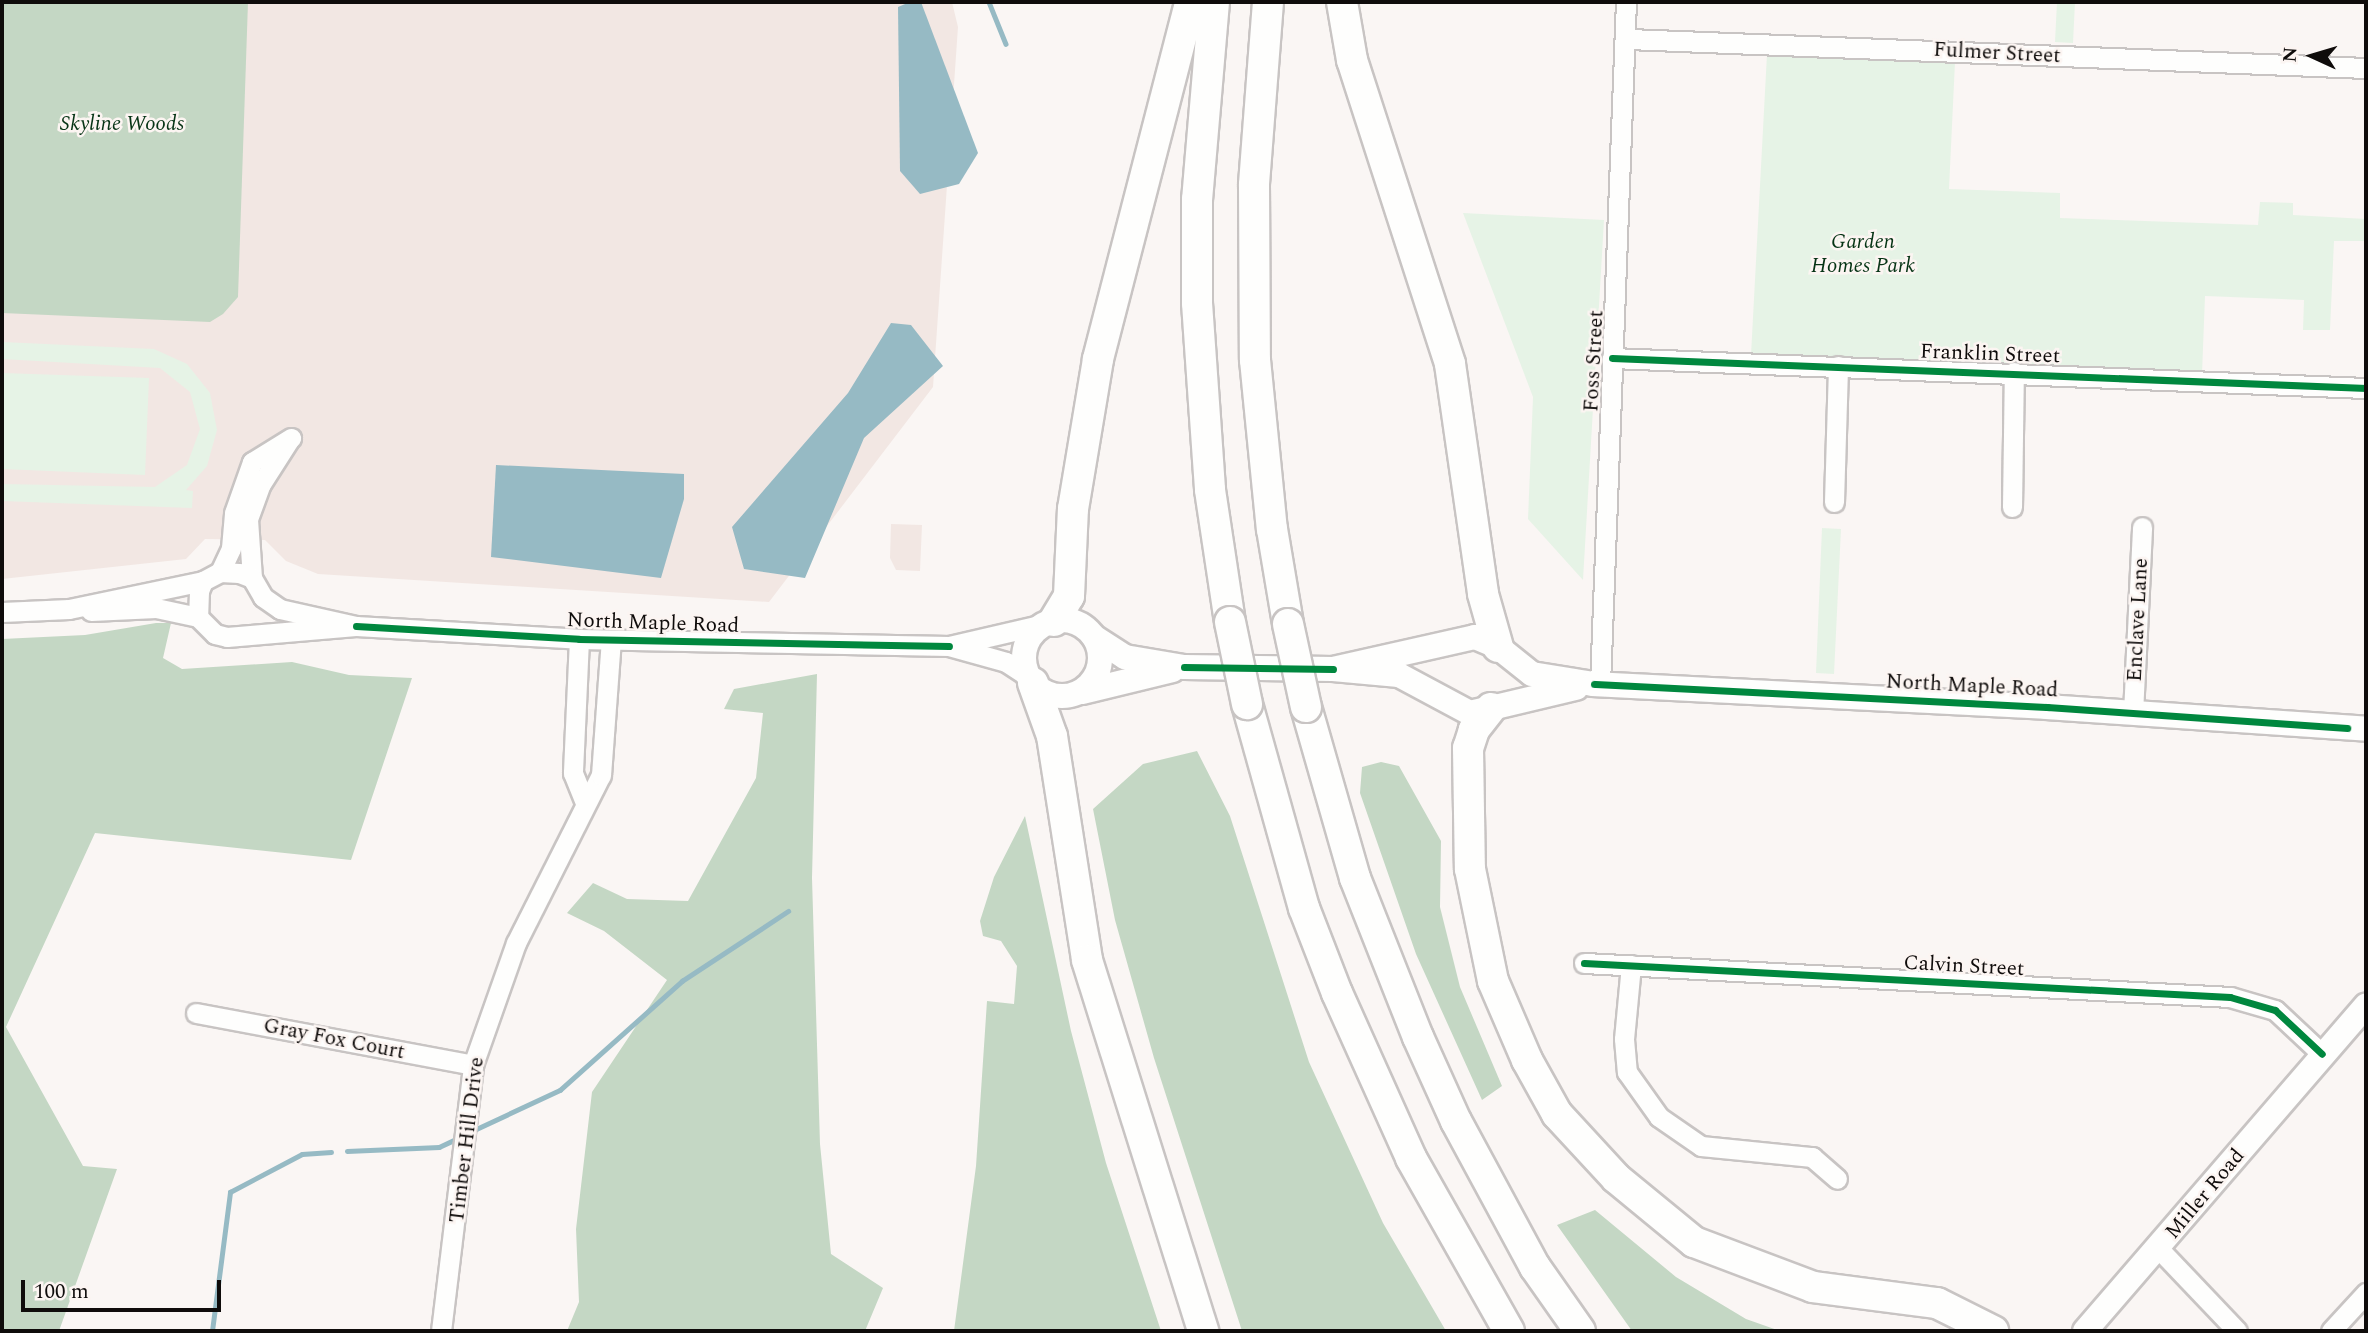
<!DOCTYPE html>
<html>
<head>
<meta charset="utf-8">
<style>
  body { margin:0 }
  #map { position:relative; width:2368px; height:1333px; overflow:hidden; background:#faf6f4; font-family:Spectral,serif }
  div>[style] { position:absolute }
  .built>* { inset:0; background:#f2e7e3 }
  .green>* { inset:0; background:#e6f3e6 }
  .forest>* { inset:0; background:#c4d7c4 }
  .water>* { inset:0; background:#96bac4 }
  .stream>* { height:4.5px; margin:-2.25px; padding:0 2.25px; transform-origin:2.25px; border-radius:2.25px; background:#96bac4 }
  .roads { filter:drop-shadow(2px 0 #c8c4c3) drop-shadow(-2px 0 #c8c4c3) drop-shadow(0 2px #c8c4c3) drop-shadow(0 -2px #c8c4c3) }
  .minor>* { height:19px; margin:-9.5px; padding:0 9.5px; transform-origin:9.5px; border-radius:9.5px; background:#fefefd }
  .major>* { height:24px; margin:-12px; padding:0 12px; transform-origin:12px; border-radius:12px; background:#fefefd }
  .major>.ring { margin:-12px; padding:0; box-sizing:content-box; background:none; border:24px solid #fefefd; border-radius:50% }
  .highway>* { height:30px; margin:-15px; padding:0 15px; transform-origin:15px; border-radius:15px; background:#fefefd }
  .bridges { filter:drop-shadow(2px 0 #c8c4c3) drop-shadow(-2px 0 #c8c4c3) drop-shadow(0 2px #c8c4c3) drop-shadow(0 -2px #c8c4c3) }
  .highway-bridge>* { height:30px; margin:-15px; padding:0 15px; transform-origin:15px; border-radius:15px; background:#fefefd }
  .cycleway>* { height:7px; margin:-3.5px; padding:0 3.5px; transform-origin:3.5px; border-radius:3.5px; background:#00873e }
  span { translate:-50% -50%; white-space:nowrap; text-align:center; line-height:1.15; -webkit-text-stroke:5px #fcf5f2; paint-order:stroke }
  .street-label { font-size:21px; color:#0f0c0b }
  .park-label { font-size:21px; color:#063415; font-style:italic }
  .frame { position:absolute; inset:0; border:4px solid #0f0c0b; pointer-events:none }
  .north { position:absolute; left:2277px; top:21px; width:70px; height:70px; -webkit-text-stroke:5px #fcf5f2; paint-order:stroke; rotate:274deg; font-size:19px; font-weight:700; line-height:28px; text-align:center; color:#0f0c0b }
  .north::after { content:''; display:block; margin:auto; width:24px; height:32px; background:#0f0c0b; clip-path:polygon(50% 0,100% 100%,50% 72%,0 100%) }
  .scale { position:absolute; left:21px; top:1280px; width:200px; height:32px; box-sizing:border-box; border:4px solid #0f0c0b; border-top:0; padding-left:9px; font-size:21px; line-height:24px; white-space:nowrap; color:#0f0c0b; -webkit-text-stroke:5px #fcf5f2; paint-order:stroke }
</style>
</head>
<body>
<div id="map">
  <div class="built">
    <div style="clip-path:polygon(2px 2px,952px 2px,958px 27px,933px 387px,769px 602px,318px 574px,286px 561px,265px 540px,205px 539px,186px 559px,2px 579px)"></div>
    <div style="clip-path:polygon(891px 524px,922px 525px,920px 571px,896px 570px,890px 558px)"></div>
  </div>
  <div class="green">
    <div style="clip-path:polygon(2057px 2px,2075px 2px,2073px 43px,2055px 42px)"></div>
    <div style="clip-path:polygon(1767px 54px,1955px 62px,1949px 189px,2060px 193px,2060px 218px,2258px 225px,2260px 202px,2293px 203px,2293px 215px,2366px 219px,2366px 241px,2334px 241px,2330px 330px,2303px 330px,2304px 300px,2205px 296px,2202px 374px,1751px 355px)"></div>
    <div style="clip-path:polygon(1463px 213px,1604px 220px,1583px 580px,1528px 519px,1533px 397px)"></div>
    <div style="clip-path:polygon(2px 342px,154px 349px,187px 364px,210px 393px,217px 430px,207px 466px,186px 490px,193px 491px,192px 508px,2px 501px,2px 484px,155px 487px,187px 465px,200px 429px,190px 392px,160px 368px,2px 359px)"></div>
    <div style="clip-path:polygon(2px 373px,149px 378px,145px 475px,2px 469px)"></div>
    <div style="clip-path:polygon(1822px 528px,1841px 529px,1834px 674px,1816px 673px)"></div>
  </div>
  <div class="forest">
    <div style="clip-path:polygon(2px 2px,248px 2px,238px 297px,223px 314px,210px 322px,2px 313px)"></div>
    <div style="clip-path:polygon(156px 623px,171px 623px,163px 658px,182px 669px,292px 662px,349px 675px,412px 678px,351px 860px,95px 833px,6px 1027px,83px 1166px,117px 1169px,59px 1331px,2px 1331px,2px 639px,85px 635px)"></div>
    <div style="clip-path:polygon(817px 674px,812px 878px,820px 1144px,831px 1254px,883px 1288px,865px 1331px,567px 1331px,579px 1302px,576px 1229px,592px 1092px,667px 980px,604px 931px,567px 913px,593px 883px,627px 899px,688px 901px,756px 778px,763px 713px,724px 709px,734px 689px)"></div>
    <div style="clip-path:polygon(1197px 751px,1230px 816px,1309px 1062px,1383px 1223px,1446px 1331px,1242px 1331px,1154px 1058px,1115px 920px,1093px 809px,1143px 764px)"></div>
    <div style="clip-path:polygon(1381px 762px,1399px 766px,1441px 841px,1440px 907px,1460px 987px,1502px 1086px,1482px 1100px,1416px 954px,1360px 793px,1362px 767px)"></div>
    <div style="clip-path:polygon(1025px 816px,1071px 1031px,1106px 1163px,1161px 1331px,954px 1331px,976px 1166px,987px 1001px,1014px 1004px,1017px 966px,1001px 941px,983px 936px,980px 921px,994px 877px)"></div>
    <div style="clip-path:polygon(1595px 1210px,1676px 1277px,1746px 1319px,1780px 1331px,1632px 1331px,1557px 1225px)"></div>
  </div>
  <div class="water">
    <div style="clip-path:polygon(910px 2px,921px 2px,978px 153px,959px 184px,920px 194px,900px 171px,898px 7px)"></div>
    <div style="clip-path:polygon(891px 323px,911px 325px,943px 366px,864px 438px,805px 578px,744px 569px,732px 527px,848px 393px)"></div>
    <div style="clip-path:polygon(496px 465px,684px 474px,684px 499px,661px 578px,491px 557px)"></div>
  </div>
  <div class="stream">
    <div style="left:989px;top:2px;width:45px;rotate:68deg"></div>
    <div style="left:472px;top:1131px;width:97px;rotate:-25deg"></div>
    <div style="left:560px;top:1090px;width:164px;rotate:-41.8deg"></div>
    <div style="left:682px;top:981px;width:127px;rotate:-33.4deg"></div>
    <div style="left:347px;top:1151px;width:92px;rotate:-2.5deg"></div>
    <div style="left:439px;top:1147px;width:21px;rotate:-25deg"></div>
    <div style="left:212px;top:1331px;width:140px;rotate:-82.6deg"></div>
    <div style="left:230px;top:1192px;width:81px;rotate:-27.8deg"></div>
    <div style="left:302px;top:1154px;width:29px;rotate:-4deg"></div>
  </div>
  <div class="roads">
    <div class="minor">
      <div style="left:1628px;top:39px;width:739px;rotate:2.25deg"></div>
      <div style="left:1612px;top:358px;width:755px;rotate:2.28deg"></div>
      <div style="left:1834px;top:502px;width:136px;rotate:-88.3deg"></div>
      <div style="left:2012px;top:507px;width:135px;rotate:-89.2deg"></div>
      <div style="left:220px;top:572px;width:26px;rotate:-65deg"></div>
      <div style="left:231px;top:548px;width:35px;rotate:-85deg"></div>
      <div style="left:234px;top:513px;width:54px;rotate:-70.6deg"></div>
      <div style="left:252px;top:462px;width:46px;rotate:-31.6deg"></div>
      <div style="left:252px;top:578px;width:59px;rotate:-93.9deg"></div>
      <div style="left:248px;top:519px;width:37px;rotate:-70deg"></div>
      <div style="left:261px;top:484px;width:52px;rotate:-57.5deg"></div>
      <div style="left:91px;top:611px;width:65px;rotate:-2.6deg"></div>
      <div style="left:156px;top:608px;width:43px;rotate:12.1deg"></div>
      <div style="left:2px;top:612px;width:67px;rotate:-2.6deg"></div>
      <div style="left:69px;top:609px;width:137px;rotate:-11.8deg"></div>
      <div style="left:356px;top:626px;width:78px;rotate:-167.4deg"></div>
      <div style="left:280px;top:609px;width:21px;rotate:-145deg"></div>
      <div style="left:263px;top:597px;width:22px;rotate:-120deg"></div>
      <div style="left:252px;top:578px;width:14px;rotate:-159deg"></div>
      <div style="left:239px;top:573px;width:19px;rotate:-177deg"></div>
      <div style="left:220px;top:572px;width:19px;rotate:152deg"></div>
      <div style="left:203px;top:581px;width:11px;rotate:112deg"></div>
      <div style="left:199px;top:591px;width:26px;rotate:92deg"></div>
      <div style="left:198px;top:617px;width:24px;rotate:45deg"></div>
      <div style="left:215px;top:634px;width:12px;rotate:14deg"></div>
      <div style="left:227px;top:637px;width:129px;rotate:-4.9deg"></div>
      <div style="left:356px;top:626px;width:223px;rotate:3.3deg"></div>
      <div style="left:579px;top:639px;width:370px;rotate:1.1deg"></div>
      <div style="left:949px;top:646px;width:59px;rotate:15.7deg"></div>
      <div style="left:1006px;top:662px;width:27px;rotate:33deg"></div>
      <div style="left:579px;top:639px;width:134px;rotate:92.6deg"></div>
      <div style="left:573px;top:773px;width:32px;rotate:68deg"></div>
      <div style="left:949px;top:646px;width:103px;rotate:-13deg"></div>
      <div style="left:1600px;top:684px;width:682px;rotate:-87.82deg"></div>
      <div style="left:2133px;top:713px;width:186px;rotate:-87.2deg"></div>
      <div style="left:1584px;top:963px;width:647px;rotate:3.01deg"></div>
      <div style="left:2230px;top:997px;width:47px;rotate:16.1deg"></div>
      <div style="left:2275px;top:1010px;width:64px;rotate:43.1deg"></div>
      <div style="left:1631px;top:965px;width:74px;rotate:95.4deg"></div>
      <div style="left:1624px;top:1039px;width:33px;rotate:85deg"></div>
      <div style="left:1627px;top:1072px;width:55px;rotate:54.6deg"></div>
      <div style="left:1659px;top:1117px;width:51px;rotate:34.6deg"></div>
      <div style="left:1701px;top:1146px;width:112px;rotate:5.7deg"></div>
      <div style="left:1812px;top:1157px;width:33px;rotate:41deg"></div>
      <div style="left:196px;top:1013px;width:282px;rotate:10.6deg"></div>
      <div style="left:2159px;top:1249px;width:113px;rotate:46.4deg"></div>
      <div style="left:441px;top:1331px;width:268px;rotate:-83.1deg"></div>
      <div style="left:473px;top:1065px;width:129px;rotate:-70.6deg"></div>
      <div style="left:516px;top:943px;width:188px;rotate:-63.2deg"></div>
      <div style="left:601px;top:775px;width:135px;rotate:-85.8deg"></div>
      <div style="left:2331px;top:1331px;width:52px;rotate:-47.4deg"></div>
    </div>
    <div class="major">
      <div class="ring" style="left:1024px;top:620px;width:52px;height:52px"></div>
      <div style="left:1094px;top:637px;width:37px;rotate:33deg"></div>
      <div style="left:1125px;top:657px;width:60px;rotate:9.6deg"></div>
      <div style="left:1184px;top:667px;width:149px;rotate:0.8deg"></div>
      <div style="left:1333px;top:669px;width:66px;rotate:5.2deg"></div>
      <div style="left:1399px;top:675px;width:81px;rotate:28.2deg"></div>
      <div style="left:1470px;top:713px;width:109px;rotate:-13.3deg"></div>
      <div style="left:1333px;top:669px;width:146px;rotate:-12.7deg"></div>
      <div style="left:1475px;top:637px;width:25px;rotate:23deg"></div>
      <div style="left:1498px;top:647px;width:43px;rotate:38.5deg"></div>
      <div style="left:1532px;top:674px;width:63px;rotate:9.2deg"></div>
      <div style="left:1594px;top:684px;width:454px;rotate:2.9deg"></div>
      <div style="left:2047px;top:707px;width:320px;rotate:3.9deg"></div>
      <div style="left:1082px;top:692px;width:93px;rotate:-13.7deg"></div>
      <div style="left:2085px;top:1331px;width:430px;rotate:-49.2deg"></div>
    </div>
    <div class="highway">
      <div style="left:1214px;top:2px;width:198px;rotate:94.9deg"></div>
      <div style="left:1197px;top:199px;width:104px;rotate:90deg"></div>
      <div style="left:1197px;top:303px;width:187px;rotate:86deg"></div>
      <div style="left:1210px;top:490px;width:134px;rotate:81.4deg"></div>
      <div style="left:1268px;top:2px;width:184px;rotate:94.4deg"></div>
      <div style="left:1254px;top:185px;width:175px;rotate:89.7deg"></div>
      <div style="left:1255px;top:360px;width:170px;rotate:84.3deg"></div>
      <div style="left:1272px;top:529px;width:96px;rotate:80.4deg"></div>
      <div style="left:1342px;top:2px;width:59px;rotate:80.2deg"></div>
      <div style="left:1352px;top:60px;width:319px;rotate:72.1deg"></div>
      <div style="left:1450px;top:364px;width:232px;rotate:81.8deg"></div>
      <div style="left:1483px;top:594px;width:55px;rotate:74.2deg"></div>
      <div style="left:1054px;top:621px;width:29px;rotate:-59deg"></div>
      <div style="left:1069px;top:596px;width:87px;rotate:-87.4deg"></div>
      <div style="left:1073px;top:509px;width:152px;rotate:-80.5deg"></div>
      <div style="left:1098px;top:359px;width:369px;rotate:-75.5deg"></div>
      <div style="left:1033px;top:683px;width:56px;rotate:70.3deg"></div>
      <div style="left:1052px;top:736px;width:227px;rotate:81.1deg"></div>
      <div style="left:1087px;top:960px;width:389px;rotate:72.6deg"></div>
      <div style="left:1247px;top:704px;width:212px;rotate:74.4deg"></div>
      <div style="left:1304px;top:908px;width:91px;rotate:68.8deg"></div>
      <div style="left:1337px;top:993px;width:181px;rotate:65.8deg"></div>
      <div style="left:1411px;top:1158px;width:199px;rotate:60.5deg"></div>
      <div style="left:1306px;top:707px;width:178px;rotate:74deg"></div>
      <div style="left:1355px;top:878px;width:171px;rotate:68.4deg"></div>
      <div style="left:1418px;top:1037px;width:92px;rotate:65.7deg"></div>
      <div style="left:1456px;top:1121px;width:166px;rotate:61.6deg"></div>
      <div style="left:1535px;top:1267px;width:78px;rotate:54.9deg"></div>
      <div style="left:1491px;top:708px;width:28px;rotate:128deg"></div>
      <div style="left:1474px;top:730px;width:19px;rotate:108deg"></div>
      <div style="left:1468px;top:748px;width:121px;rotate:89.1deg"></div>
      <div style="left:1470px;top:869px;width:114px;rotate:78.4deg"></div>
      <div style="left:1493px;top:981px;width:86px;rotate:66.7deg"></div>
      <div style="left:1527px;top:1060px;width:62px;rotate:60.9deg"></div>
      <div style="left:1557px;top:1114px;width:87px;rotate:47.3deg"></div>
      <div style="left:1616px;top:1178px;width:101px;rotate:39.4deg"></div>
      <div style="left:1694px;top:1242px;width:127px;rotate:20.7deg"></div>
      <div style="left:1813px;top:1287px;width:125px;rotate:7.4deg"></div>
      <div style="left:1937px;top:1303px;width:63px;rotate:26.6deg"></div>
    </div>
  </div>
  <div class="bridges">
    <div class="highway-bridge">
      <div style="left:1230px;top:622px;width:84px;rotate:78.3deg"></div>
      <div style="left:1288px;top:624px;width:85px;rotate:77.8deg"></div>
    </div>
  </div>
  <div class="cycleway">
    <div style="left:1612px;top:358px;width:755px;rotate:2.28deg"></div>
    <div style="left:356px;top:626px;width:223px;rotate:3.3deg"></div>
    <div style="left:579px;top:639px;width:370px;rotate:1.1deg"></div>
    <div style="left:1184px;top:667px;width:149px;rotate:0.8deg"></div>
    <div style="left:1594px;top:684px;width:454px;rotate:2.9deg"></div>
    <div style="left:2047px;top:707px;width:301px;rotate:4deg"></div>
    <div style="left:1584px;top:963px;width:647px;rotate:3.01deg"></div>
    <div style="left:2230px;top:997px;width:47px;rotate:16.1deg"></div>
    <div style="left:2275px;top:1010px;width:64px;rotate:43.1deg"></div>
  </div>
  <div class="street-label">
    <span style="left:1997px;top:53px;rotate:3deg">Fulmer Street</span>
    <span style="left:1990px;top:354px;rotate:2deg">Franklin Street</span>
    <span style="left:1594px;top:361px;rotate:-87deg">Foss Street</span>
    <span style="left:2138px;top:620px;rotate:-87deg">Enclave Lane</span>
    <span style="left:653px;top:623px;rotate:2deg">North Maple Road</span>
    <span style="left:1972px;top:686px;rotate:3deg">North Maple Road</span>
    <span style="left:1964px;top:966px;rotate:3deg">Calvin Street</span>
    <span style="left:334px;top:1039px;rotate:11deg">Gray Fox Court</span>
    <span style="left:467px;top:1140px;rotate:-83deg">Timber Hill Drive</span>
    <span style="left:2205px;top:1194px;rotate:-50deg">Miller Road</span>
  </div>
  <div class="park-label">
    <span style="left:122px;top:124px">Skyline Woods</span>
    <span style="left:1863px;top:254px">Garden<br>Homes Park</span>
  </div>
  <div class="frame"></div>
  <div class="north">N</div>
  <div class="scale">100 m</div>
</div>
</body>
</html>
